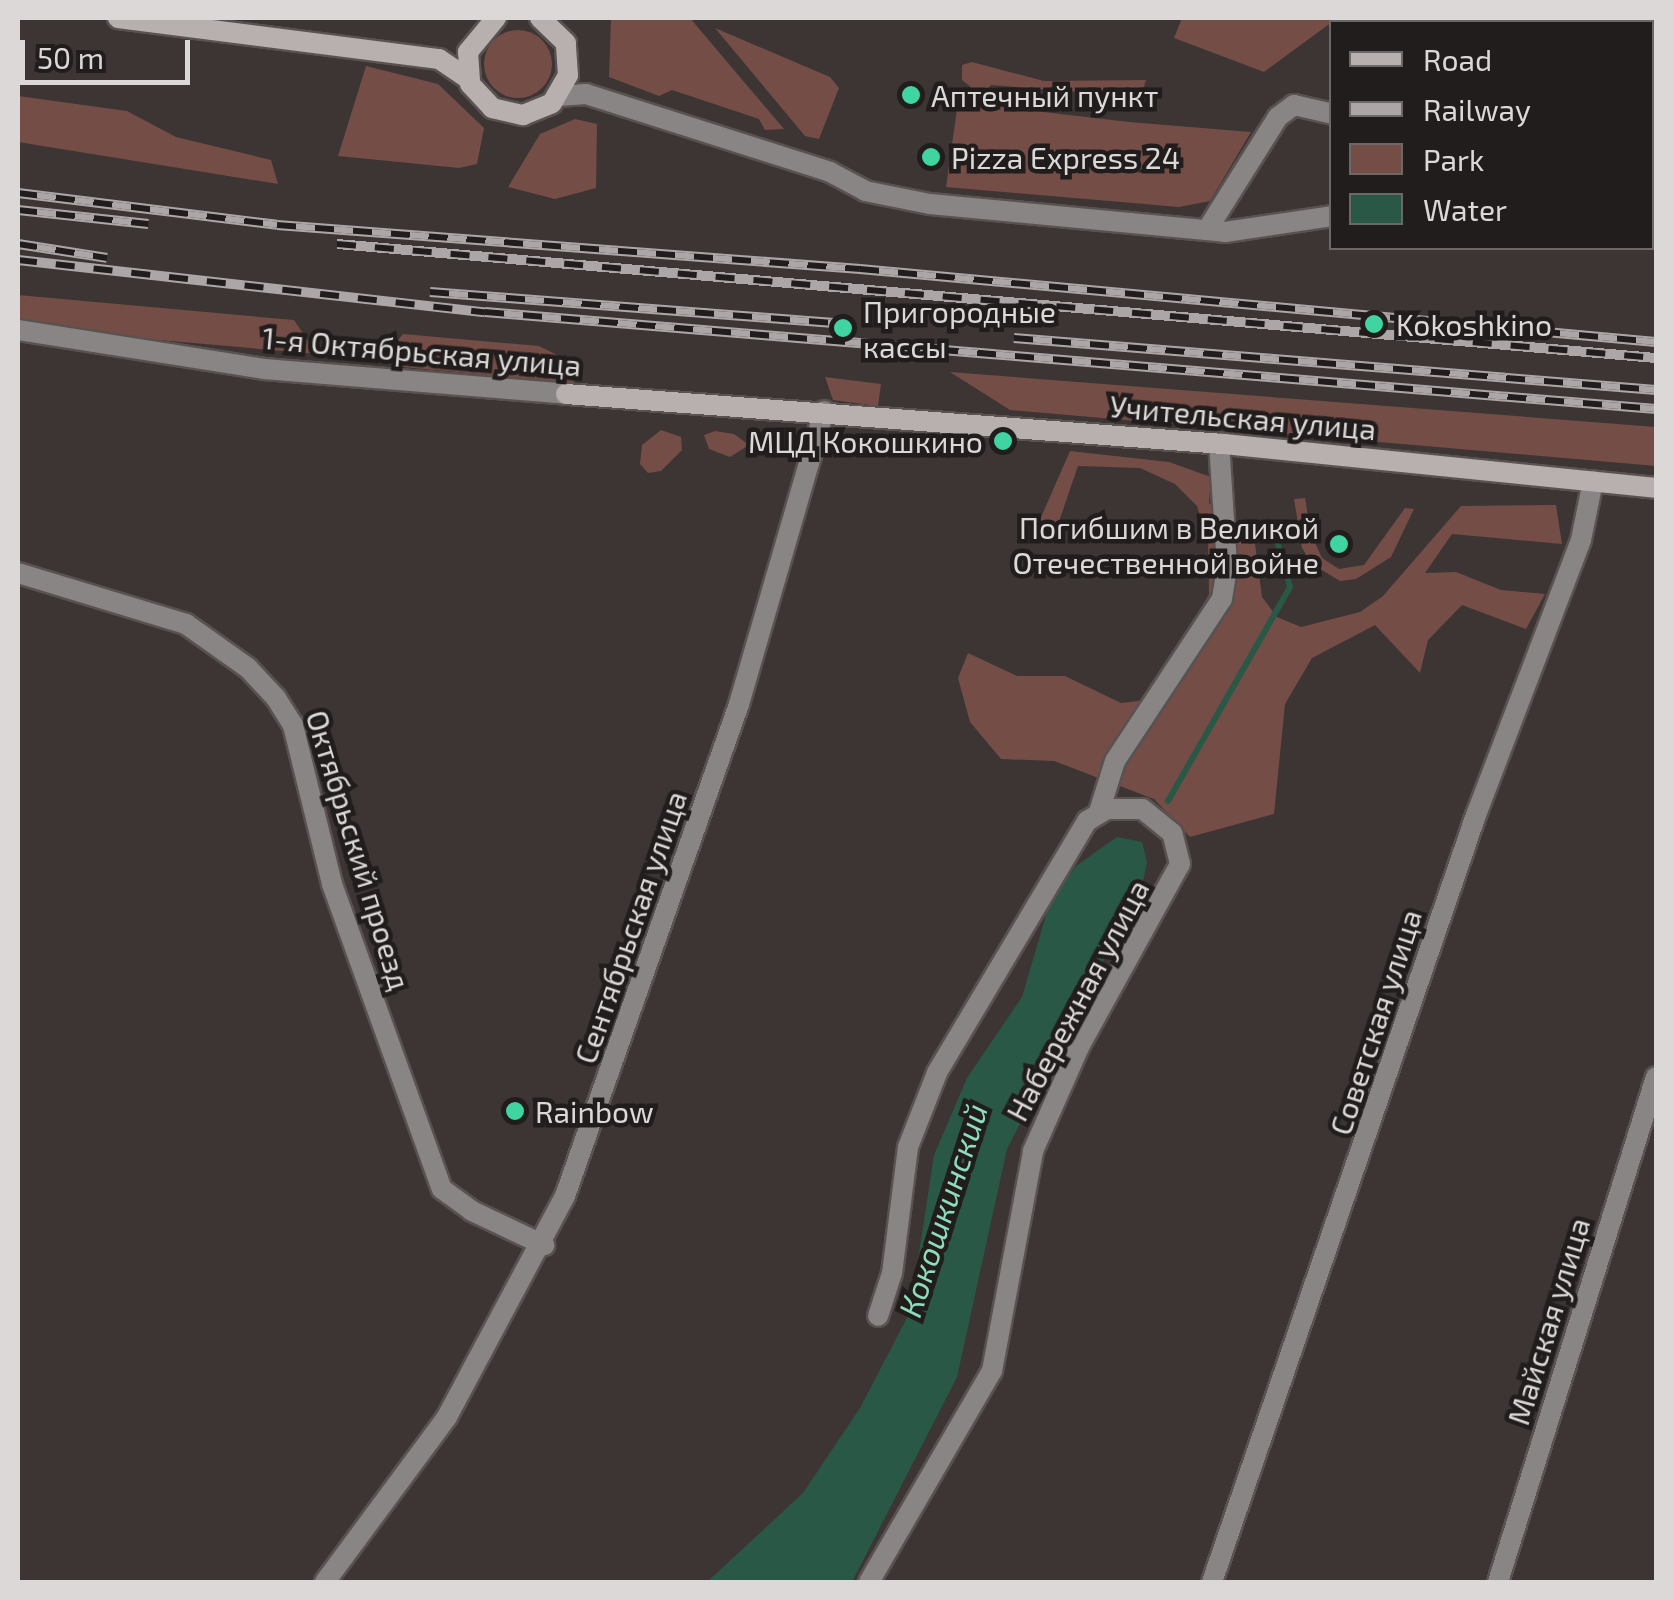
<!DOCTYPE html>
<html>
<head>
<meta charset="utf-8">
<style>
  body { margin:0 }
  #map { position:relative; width:1674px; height:1600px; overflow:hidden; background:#3c3534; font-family:"Exo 2",sans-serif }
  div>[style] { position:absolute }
  .green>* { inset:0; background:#744d46 }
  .round { border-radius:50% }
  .water>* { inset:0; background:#295846 }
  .stream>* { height:6px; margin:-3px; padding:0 3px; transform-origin:3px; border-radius:3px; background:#295846 }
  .roads { filter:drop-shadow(2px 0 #595251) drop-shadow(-2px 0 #595251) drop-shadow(0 2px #595251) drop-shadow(0 -2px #595251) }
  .street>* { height:20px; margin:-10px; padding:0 10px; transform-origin:10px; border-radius:10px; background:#898584 }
  .secondary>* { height:20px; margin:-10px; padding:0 10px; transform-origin:10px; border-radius:10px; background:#b7b0af }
  .rail>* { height:10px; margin-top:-5px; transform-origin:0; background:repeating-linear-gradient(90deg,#211d1d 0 19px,#aca7a6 0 38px); box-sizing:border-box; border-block:2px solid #aca7a6 }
  .dots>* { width:28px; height:28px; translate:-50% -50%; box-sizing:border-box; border:5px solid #211d1d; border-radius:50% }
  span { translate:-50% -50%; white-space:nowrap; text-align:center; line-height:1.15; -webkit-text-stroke:9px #211d1d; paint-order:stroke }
  .poi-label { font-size:30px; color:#dcd8d7 }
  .left { translate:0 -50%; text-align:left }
  .right { translate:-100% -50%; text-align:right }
  .street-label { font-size:30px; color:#dcd8d7 }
  .water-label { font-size:32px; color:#8ddcbb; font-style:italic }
  .frame { position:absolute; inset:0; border:20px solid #dcd8d7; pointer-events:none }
  .legend { position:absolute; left:1329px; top:20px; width:325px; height:230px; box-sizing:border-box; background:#211d1d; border:2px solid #6c6867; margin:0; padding:12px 18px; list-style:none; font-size:30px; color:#dcd8d7 }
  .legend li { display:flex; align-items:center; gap:20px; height:50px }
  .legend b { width:50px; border:2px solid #6c6867 }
  .scale { position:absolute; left:20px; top:40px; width:170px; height:45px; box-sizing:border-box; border:5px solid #dcd8d7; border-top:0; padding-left:12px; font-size:30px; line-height:35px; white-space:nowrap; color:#dcd8d7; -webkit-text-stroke:8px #211d1d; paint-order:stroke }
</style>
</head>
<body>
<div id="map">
  <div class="green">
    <div style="clip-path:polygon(611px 18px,690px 18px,784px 129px,765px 130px,759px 119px,672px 90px,659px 96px,609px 77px)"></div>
    <div style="clip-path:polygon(1182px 18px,1411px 18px,1332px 22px,1264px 72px,1174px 38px)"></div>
    <div style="clip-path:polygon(715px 28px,830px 77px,839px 88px,819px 139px,805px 136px)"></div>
    <div class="round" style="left:484px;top:30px;width:68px;height:68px"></div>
    <div style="clip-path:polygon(972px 62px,1044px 81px,1146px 80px,1141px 97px,991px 85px,983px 97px,962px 80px,962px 65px)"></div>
    <div style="clip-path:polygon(366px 66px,438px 84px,484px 128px,477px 164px,459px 168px,338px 156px)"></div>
    <div style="clip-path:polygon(18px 96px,127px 111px,176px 137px,271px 160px,278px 184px,18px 142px)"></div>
    <div style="clip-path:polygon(958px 102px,1129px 122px,1251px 132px,1210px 201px,1179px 207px,946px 187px)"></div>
    <div style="clip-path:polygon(575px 119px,597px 124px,596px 188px,555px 199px,508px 187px,540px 134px)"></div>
    <div style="clip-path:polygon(18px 295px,294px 320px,317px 354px,68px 332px,18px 321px)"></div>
    <div style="clip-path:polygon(403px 334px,539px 346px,581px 367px,573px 383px,392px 366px,394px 345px)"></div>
    <div style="clip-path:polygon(950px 372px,1656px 427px,1656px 466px,1010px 410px)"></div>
    <div style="clip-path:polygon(825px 377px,881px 384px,878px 406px,833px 400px)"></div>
    <div style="clip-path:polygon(661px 430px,681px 437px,682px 450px,661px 471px,648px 473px,640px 464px,642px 445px)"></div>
    <div style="clip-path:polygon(715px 431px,734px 434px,749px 445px,730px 457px,709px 449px,704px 435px)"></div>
    <div style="clip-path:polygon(1070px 451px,1169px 462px,1211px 477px,1209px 503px,1254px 536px,1262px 597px,1277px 617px,1301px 627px,1360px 612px,1383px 596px,1461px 506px,1556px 505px,1562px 544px,1452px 534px,1425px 573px,1456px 572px,1501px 590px,1545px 594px,1526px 629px,1462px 605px,1428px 640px,1420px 673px,1375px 625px,1312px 658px,1285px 704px,1274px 814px,1190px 837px,1154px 799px,1054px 761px,1001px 759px,970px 722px,958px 678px,968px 653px,1017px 676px,1065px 676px,1121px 703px,1155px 699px,1209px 594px,1208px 541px,1197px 506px,1175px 484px,1140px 468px,1078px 466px,1053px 539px,1032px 538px)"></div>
    <div style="clip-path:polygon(1305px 498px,1311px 534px,1322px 558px,1339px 569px,1364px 565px,1405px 508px,1414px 509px,1391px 557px,1356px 579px,1340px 581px,1312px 564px,1302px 548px,1294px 499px)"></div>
  </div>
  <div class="water">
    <div style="clip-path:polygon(1117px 837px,1142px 842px,1147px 862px,1142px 886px,1007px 1149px,957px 1377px,852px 1582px,707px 1582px,803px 1493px,860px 1408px,910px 1312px,934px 1155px,967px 1078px,1022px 997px,1049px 905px,1076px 866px)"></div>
  </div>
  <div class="stream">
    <div style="left:1168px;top:801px;width:246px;rotate:-60.3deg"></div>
    <div style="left:1290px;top:587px;width:62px;rotate:-105.8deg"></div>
  </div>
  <div class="roads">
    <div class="street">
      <div style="left:558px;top:96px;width:28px;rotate:-4deg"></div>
      <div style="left:586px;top:94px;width:256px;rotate:17.7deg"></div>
      <div style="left:830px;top:172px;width:40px;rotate:28deg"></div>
      <div style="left:865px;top:191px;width:66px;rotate:11.3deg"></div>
      <div style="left:930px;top:204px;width:296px;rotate:5.4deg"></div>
      <div style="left:1225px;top:232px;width:108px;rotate:-8.5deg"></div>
      <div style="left:1207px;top:230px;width:133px;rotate:-57.9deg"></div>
      <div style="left:1278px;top:117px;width:20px;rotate:-37deg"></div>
      <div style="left:1294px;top:105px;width:39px;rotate:13deg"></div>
      <div style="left:18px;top:330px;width:250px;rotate:9deg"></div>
      <div style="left:265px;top:369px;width:302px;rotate:4.7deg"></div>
      <div style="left:18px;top:573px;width:176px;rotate:16.9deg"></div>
      <div style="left:186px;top:624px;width:76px;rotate:35.4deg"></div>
      <div style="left:248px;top:668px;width:41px;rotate:47deg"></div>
      <div style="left:276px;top:698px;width:32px;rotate:58deg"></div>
      <div style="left:293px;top:725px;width:164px;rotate:76.2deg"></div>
      <div style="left:332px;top:884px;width:324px;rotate:70.2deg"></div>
      <div style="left:442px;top:1189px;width:37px;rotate:36deg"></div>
      <div style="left:472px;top:1211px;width:80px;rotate:25.3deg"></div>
      <div style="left:1099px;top:812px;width:53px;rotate:-72.6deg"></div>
      <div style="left:1115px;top:761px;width:194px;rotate:-56.6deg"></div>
      <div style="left:1222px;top:599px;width:33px;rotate:-81deg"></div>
      <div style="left:1227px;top:566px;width:123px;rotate:-93.7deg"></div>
      <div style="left:325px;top:1582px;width:205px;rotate:-53.5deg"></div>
      <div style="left:447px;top:1417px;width:251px;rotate:-61.9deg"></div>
      <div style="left:565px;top:1196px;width:522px;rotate:-70.52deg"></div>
      <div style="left:739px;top:704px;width:305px;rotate:-73.8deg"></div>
      <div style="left:869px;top:1582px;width:244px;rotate:-59.8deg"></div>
      <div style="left:992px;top:1371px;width:224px;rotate:-79.4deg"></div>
      <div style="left:1033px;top:1151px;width:114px;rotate:-66.1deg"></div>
      <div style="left:1079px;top:1047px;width:209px;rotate:-61.1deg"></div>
      <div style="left:1180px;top:864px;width:32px;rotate:-104deg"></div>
      <div style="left:1172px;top:833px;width:38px;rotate:-141deg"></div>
      <div style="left:1142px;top:809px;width:35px;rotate:180deg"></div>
      <div style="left:1107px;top:809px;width:23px;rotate:149deg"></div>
      <div style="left:1087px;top:821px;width:293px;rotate:120.8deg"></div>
      <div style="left:937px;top:1073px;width:79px;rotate:111.4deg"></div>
      <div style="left:908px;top:1147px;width:127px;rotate:97.2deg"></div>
      <div style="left:892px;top:1273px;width:45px;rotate:108deg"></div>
      <div style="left:1212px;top:1582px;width:811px;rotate:-71.01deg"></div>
      <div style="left:1476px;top:815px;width:294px;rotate:-69.1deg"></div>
      <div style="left:1581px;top:540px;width:60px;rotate:-78.5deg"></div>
      <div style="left:1498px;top:1582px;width:529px;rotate:-72.63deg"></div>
    </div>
    <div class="secondary">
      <div style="left:118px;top:18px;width:324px;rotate:7.3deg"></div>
      <div style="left:439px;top:59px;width:36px;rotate:34deg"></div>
      <div style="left:496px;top:18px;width:44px;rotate:129.5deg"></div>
      <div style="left:468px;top:52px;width:32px;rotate:86deg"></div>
      <div style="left:470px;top:84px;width:33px;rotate:47deg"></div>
      <div style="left:492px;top:108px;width:32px;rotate:13deg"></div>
      <div style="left:523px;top:115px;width:31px;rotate:-22deg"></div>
      <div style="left:552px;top:103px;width:32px;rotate:-60deg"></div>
      <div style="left:568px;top:75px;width:32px;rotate:-94deg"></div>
      <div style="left:566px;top:43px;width:36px;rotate:-136deg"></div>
      <div style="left:566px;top:394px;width:660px;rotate:4.35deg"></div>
      <div style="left:1224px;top:444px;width:434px;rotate:5.8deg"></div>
    </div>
  </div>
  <div class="rail">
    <div style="left:18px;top:193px;width:261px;rotate:7deg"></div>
    <div style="left:277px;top:225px;width:585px;rotate:4.32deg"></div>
    <div style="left:860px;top:269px;width:799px;rotate:5.24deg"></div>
    <div style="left:18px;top:210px;width:131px;rotate:6.1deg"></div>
    <div style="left:18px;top:244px;width:90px;rotate:8.9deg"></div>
    <div style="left:337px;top:244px;width:1324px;rotate:4.94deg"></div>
    <div style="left:18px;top:260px;width:470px;rotate:6.4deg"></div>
    <div style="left:485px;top:312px;width:1175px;rotate:4.74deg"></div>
    <div style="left:430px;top:292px;width:415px;rotate:4.4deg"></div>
    <div style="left:1014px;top:338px;width:644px;rotate:4.63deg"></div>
  </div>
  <div class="dots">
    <div style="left:911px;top:95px;background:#40d4a2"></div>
    <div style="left:931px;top:157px;background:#40d4a2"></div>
    <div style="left:1374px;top:324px;background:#40d4a2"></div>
    <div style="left:843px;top:328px;background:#40d4a2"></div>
    <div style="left:1003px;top:441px;background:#40d4a2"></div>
    <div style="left:1339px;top:544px;background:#40d4a2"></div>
    <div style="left:515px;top:1111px;background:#40d4a2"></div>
  </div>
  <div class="poi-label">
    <span class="left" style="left:931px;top:95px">Аптечный пункт</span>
    <span class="left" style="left:951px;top:157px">Pizza Express 24</span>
    <span class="left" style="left:863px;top:328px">Пригородные<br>кассы</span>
    <span class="left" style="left:1396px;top:324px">Kokoshkino</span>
    <span class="right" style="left:983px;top:441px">МЦД Кокошкино</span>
    <span class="right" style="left:1319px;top:544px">Погибшим в Великой<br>Отечественной войне</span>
    <span class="left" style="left:535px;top:1111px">Rainbow</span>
  </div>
  <div class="street-label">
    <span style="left:422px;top:351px;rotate:5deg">1-я Октябрьская улица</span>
    <span style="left:1243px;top:417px;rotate:5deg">Учительская улица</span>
    <span style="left:359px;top:850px;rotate:73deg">Октябрьский проезд</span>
    <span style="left:630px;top:927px;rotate:-71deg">Сентябрьская улица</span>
    <span style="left:1077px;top:1000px;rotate:-62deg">Набережная улица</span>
    <span style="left:1375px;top:1022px;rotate:-72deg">Советская улица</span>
    <span style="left:1548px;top:1321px;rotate:-73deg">Майская улица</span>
  </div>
  <div class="water-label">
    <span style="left:942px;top:1210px;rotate:-72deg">Кокошкинский</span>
  </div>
  <div class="frame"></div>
  <ul class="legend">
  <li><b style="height:12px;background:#b7b0af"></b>Road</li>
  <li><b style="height:12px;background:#aca7a6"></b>Railway</li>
  <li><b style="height:28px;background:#744d46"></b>Park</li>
  <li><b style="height:28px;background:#295846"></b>Water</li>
  </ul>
  <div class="scale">50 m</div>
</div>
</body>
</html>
